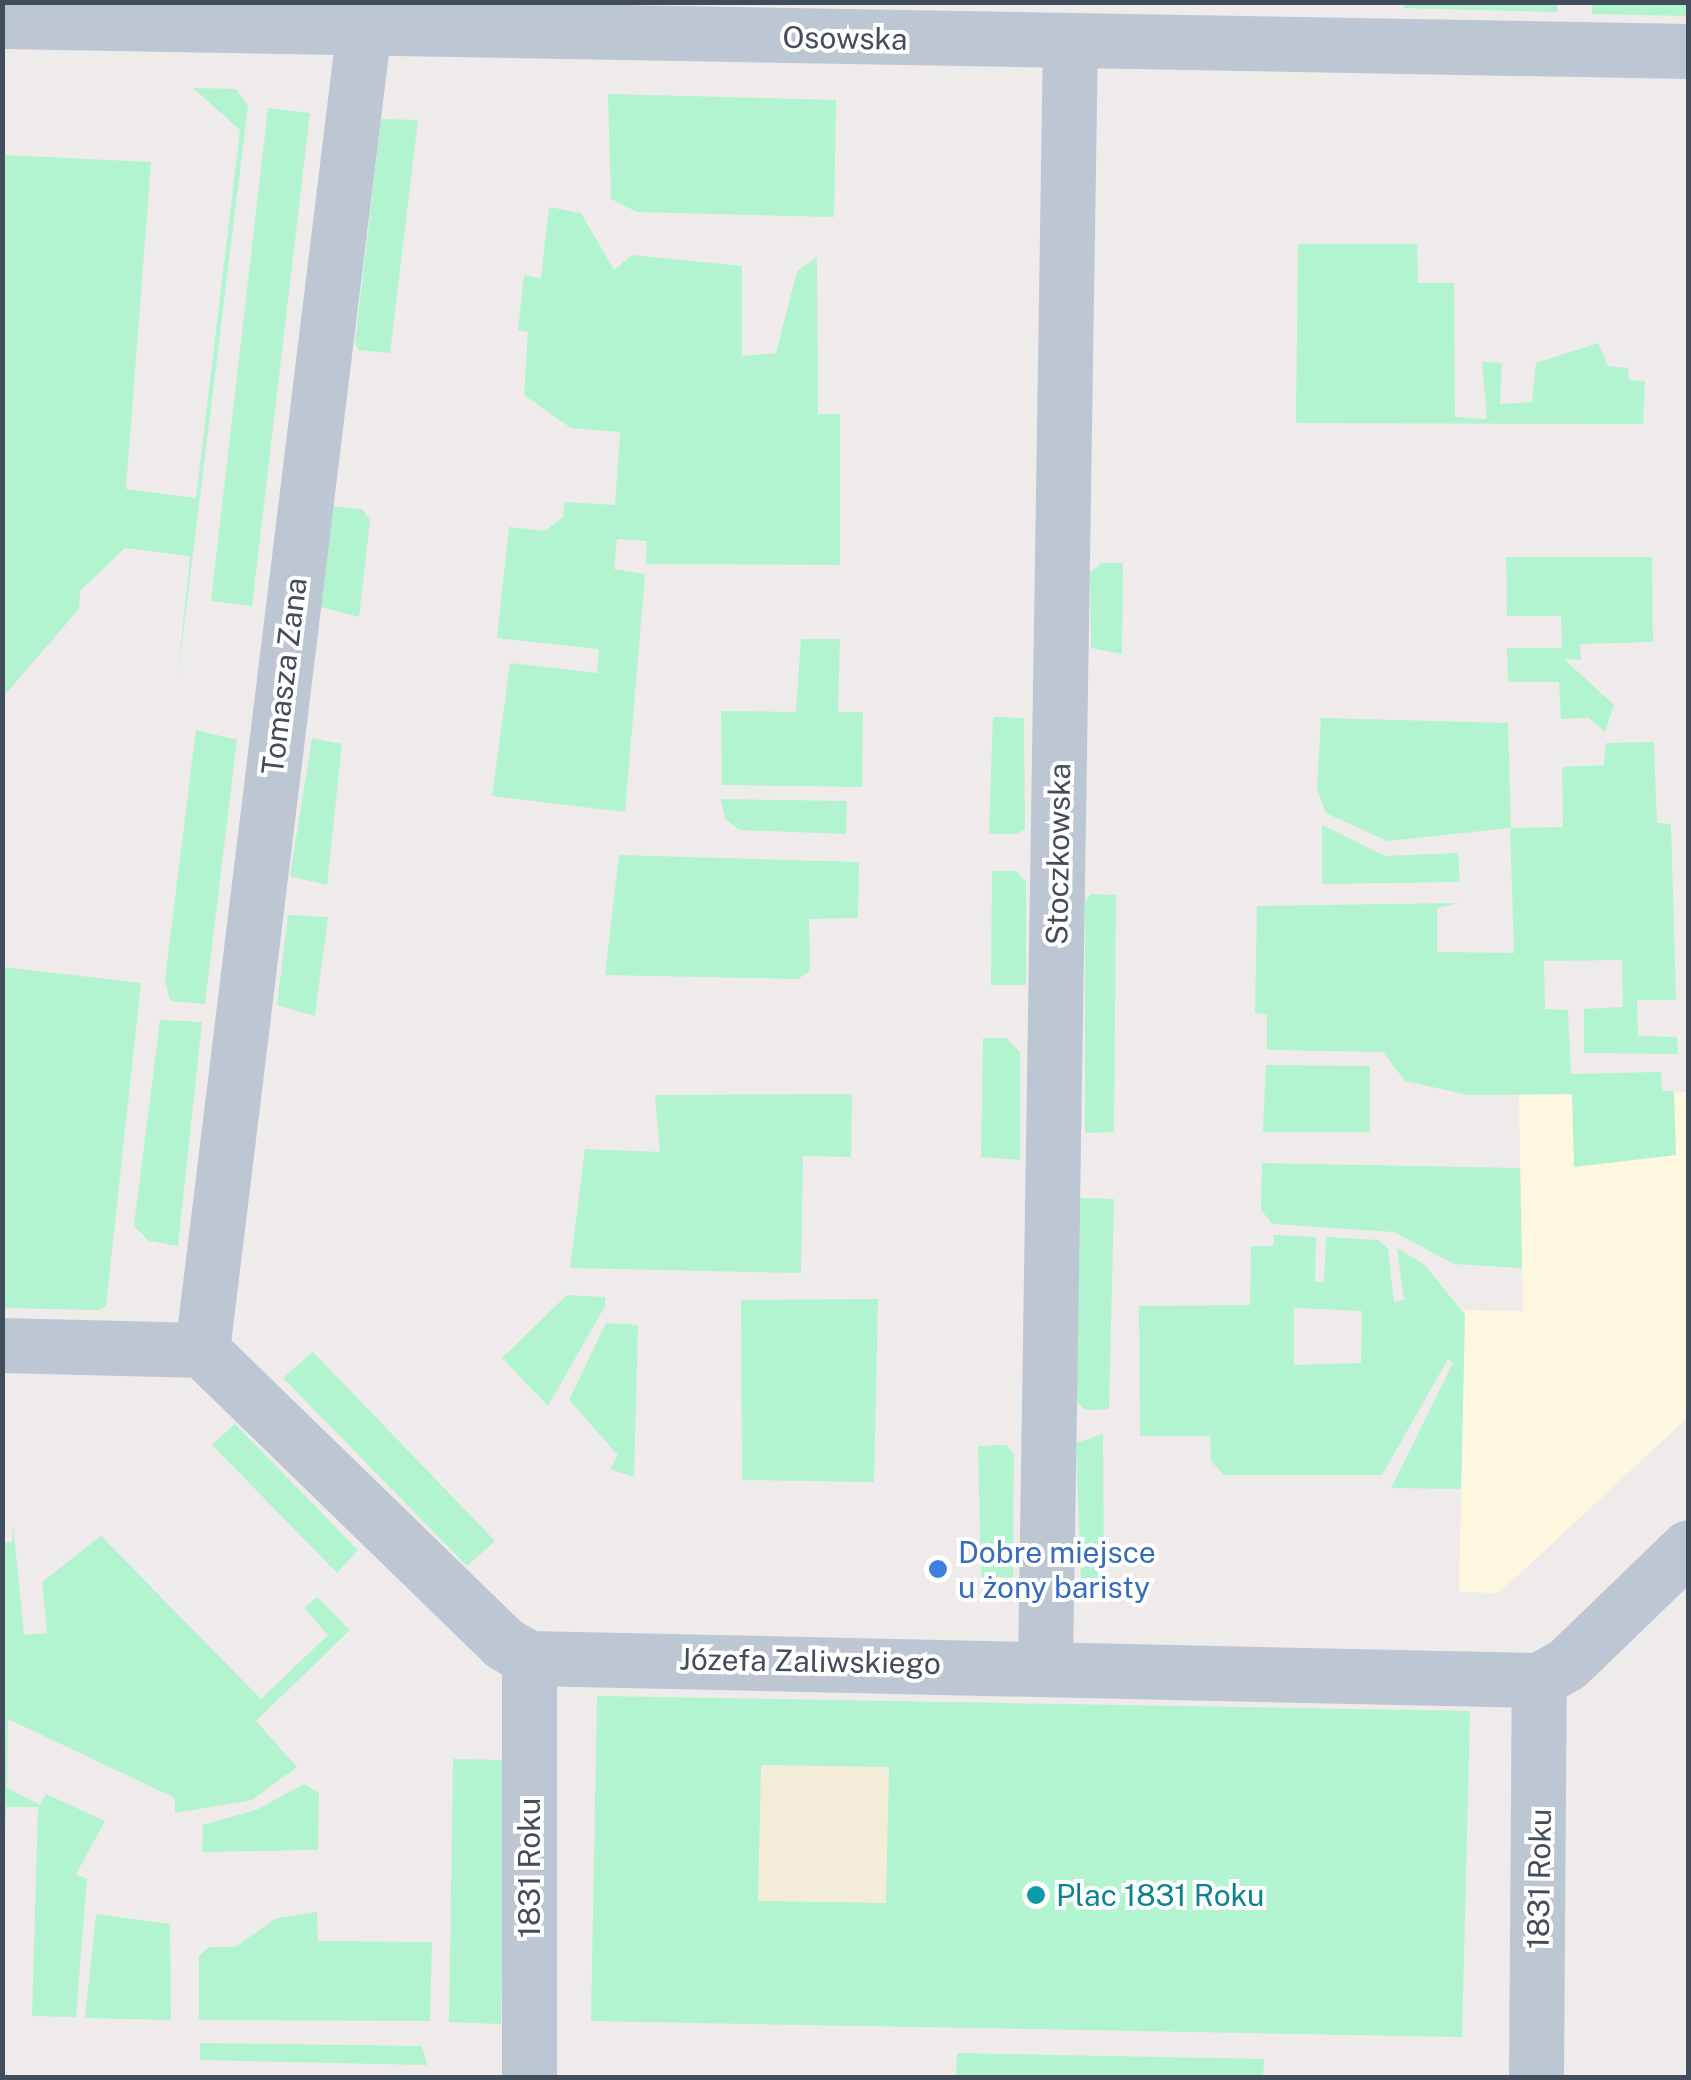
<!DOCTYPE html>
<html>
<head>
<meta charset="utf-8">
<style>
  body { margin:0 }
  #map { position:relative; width:1691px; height:2080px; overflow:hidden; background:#efebeb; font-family:"Public Sans",sans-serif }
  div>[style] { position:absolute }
  .commercial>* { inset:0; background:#fef7e0 }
  .green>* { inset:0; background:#b2f3d0 }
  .sand>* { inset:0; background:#f3ecd8 }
  .minor>* { height:55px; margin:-27.5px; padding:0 27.5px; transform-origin:27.5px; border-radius:27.5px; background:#bcc7d3 }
  .dots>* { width:28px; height:28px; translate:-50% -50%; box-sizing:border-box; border:5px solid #fff; border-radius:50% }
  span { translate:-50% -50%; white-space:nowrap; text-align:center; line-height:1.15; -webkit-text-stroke:8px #fff; paint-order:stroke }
  .street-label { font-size:30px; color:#424d5b }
  .shop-label { font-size:30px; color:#366cbe }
  .left { translate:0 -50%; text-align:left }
  .culture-label { font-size:30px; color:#0d838f }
  .frame { position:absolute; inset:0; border:5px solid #424d5b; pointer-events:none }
</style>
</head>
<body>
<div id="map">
  <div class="commercial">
    <div style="clip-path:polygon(1688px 1092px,1688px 1417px,1499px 1593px,1459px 1592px,1465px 1310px,1523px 1311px,1519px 1094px)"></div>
  </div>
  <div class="green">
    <div style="clip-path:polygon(1404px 3px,1557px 3px,1557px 12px,1404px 8px)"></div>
    <div style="clip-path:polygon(1592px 3px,1688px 3px,1688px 16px,1592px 14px)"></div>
    <div style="clip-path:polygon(193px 88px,236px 89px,248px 106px,177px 684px,190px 556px,125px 548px,80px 591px,79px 609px,3px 697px,3px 155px,151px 162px,126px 489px,196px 498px,240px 130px)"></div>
    <div style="clip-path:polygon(608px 94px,836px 100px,834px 217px,637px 212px,611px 199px)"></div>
    <div style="clip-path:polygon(268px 108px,310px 113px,252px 606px,211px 601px)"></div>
    <div style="clip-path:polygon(381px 119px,418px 120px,390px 353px,358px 350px,355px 343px)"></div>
    <div style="clip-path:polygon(549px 207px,581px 213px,614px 270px,632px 255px,742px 266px,742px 356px,776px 353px,797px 271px,817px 257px,818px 414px,840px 414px,840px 565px,646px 564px,647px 541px,617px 539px,614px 569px,645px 574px,625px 812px,492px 796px,510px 663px,597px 673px,599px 649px,497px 638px,509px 527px,545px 531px,563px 517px,565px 502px,615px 505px,620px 432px,571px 428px,524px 395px,528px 332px,518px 330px,524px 275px,541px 278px)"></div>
    <div style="clip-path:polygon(1298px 244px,1417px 244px,1418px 283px,1454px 283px,1455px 417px,1487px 419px,1482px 362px,1502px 363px,1500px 404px,1532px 402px,1536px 363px,1598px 343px,1608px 366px,1628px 368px,1629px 380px,1645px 381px,1643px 424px,1296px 423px)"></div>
    <div style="clip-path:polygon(331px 506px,362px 509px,370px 520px,359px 617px,320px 607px)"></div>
    <div style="clip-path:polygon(1506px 557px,1652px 557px,1653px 642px,1580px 644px,1581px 660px,1564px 659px,1614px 705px,1605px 732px,1589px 718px,1561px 719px,1559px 682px,1508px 682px,1507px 648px,1562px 648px,1561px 616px,1507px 616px)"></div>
    <div style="clip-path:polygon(1101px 563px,1123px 563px,1122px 654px,1091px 648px,1090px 573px)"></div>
    <div style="clip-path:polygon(801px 639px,840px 639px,838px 712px,863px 712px,862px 787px,722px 785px,721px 711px,796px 712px)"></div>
    <div style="clip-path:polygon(993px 717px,1024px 718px,1025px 829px,1017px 834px,989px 834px)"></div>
    <div style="clip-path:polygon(1321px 718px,1508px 723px,1511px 828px,1563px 827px,1562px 767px,1604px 765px,1606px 743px,1654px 742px,1657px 823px,1671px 824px,1676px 1000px,1637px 1000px,1638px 1036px,1677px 1037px,1678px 1054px,1584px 1053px,1584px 1009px,1623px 1007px,1622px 960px,1544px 961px,1545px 1009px,1568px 1010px,1571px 1074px,1661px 1072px,1662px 1091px,1674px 1091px,1676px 1155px,1574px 1167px,1572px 1094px,1469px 1095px,1405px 1081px,1383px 1052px,1267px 1050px,1267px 1014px,1255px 1013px,1257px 906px,1460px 903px,1437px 908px,1437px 952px,1514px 953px,1510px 828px,1387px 841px,1326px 813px,1317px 789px)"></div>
    <div style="clip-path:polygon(196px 730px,237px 740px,205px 1004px,170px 1001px,165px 979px)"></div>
    <div style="clip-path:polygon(312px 738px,342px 744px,327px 885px,290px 876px)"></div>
    <div style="clip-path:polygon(721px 799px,847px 801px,846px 834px,739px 830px,725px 819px)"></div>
    <div style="clip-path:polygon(1322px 825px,1385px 856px,1458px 853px,1460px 882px,1322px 884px)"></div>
    <div style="clip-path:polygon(619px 855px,859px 862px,858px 918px,809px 919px,810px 971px,798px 979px,605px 975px)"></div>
    <div style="clip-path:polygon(992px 871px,1016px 871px,1026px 882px,1026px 985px,991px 985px)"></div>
    <div style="clip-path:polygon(1091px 894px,1116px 895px,1114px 1132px,1085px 1133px,1085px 901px)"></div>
    <div style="clip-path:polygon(288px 915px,328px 917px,315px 1016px,277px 1005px)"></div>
    <div style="clip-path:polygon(3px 967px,141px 983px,106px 1305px,99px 1310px,3px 1308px)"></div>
    <div style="clip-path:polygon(160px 1020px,202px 1022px,178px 1246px,149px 1241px,134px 1226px)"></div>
    <div style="clip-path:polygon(983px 1038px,1006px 1038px,1020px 1052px,1020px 1160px,981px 1157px)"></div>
    <div style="clip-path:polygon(1266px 1065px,1370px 1066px,1370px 1132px,1263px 1132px)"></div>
    <div style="clip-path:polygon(852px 1094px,851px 1157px,803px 1156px,801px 1273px,570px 1268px,585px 1149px,660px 1152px,655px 1095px)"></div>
    <div style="clip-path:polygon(1262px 1163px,1520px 1168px,1522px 1268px,1454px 1264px,1394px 1232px,1273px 1224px,1261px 1210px)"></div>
    <div style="clip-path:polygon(1077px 1198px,1114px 1199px,1109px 1409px,1085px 1410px,1077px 1401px)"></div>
    <div style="clip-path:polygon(evenodd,1274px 1235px,1316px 1237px,1315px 1282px,1324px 1282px,1326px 1237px,1378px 1240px,1388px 1249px,1394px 1302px,1404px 1300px,1397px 1248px,1425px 1265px,1465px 1315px,1461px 1489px,1391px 1488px,1453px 1363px,1448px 1359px,1382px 1475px,1224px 1475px,1211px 1461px,1210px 1436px,1140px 1436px,1139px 1306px,1250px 1305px,1251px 1246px,1273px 1246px,1274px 1235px,1294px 1308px,1362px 1311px,1361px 1363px,1294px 1365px,1294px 1308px)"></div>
    <div style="clip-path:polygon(567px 1295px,605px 1297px,605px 1306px,548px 1406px,502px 1358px)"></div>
    <div style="clip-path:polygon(878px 1299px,874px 1482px,742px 1480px,741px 1300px)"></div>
    <div style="clip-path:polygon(606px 1323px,638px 1325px,634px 1477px,610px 1469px,618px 1455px,569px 1400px)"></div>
    <div style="clip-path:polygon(313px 1352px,495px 1541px,467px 1566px,283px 1378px)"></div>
    <div style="clip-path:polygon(235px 1424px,358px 1550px,337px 1573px,212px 1445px)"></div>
    <div style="clip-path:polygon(1103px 1434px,1104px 1577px,1081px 1581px,1076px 1443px)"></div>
    <div style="clip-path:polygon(1006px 1445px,1014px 1454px,1013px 1577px,981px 1577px,978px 1446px)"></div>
    <div style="clip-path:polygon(13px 1523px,24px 1635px,47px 1633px,42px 1582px,101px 1536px,261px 1699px,328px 1635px,304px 1608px,317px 1597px,350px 1630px,256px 1721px,297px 1767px,252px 1800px,175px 1813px,175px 1798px,8px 1719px,7px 1788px,40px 1805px,46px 1794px,105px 1821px,76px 1874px,87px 1879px,76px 2017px,32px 2016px,38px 1807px,6px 1807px,3px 1881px,2px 1543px,12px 1542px)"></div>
    <div style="clip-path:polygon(597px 1696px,1470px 1711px,1462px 2037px,591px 2021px)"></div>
    <div style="clip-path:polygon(453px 1759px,506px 1760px,501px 2024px,449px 2022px)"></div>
    <div style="clip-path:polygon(304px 1784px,319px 1793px,318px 1850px,202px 1852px,203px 1825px,256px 1810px)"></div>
    <div style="clip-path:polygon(317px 1912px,318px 1941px,432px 1942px,430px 2021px,199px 2020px,199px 1956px,209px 1947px,235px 1947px,277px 1918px)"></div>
    <div style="clip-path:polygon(96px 1914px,170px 1924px,171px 2020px,85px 2018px)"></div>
    <div style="clip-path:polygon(200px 2043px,422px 2046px,427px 2065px,200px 2060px)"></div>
    <div style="clip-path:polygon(957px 2053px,1264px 2059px,1263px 2077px,956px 2075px)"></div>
  </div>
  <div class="sand">
    <div style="clip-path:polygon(761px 1765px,889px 1767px,886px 1903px,758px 1901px)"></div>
  </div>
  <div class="minor">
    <div style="left:2px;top:21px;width:1686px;rotate:1.02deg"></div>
    <div style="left:2px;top:1345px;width:200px;rotate:1.4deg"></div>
    <div style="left:202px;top:1350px;width:420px;rotate:44.2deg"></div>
    <div style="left:503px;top:1643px;width:30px;rotate:30deg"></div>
    <div style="left:529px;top:1658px;width:1010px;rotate:1.25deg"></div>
    <div style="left:1539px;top:1680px;width:32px;rotate:-30deg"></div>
    <div style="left:1567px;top:1664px;width:168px;rotate:-44deg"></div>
    <div style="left:202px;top:1350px;width:1358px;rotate:-83.02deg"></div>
    <div style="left:1045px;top:1665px;width:1622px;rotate:-89.12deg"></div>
    <div style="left:529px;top:2078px;width:420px;rotate:-90deg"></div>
    <div style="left:1536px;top:2078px;width:398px;rotate:-89.6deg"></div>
  </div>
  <div class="dots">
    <div style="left:938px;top:1569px;background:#3f7fe0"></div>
    <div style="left:1036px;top:1895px;background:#0f9aa8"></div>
  </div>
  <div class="street-label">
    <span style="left:845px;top:38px;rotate:1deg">Osowska</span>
    <span style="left:284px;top:676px;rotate:-83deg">Tomasza Zana</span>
    <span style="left:1058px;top:854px;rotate:-89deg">Stoczkowska</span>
    <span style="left:810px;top:1661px;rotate:1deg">Józefa Zaliwskiego</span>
    <span style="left:529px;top:1868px;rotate:-90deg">1831 Roku</span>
    <span style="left:1539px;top:1879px;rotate:-89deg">1831 Roku</span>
  </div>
  <div class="shop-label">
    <span class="left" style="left:958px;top:1569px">Dobre miejsce<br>u żony baristy</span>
  </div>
  <div class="culture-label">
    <span class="left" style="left:1056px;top:1895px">Plac 1831 Roku</span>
  </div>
  <div class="frame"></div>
</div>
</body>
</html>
